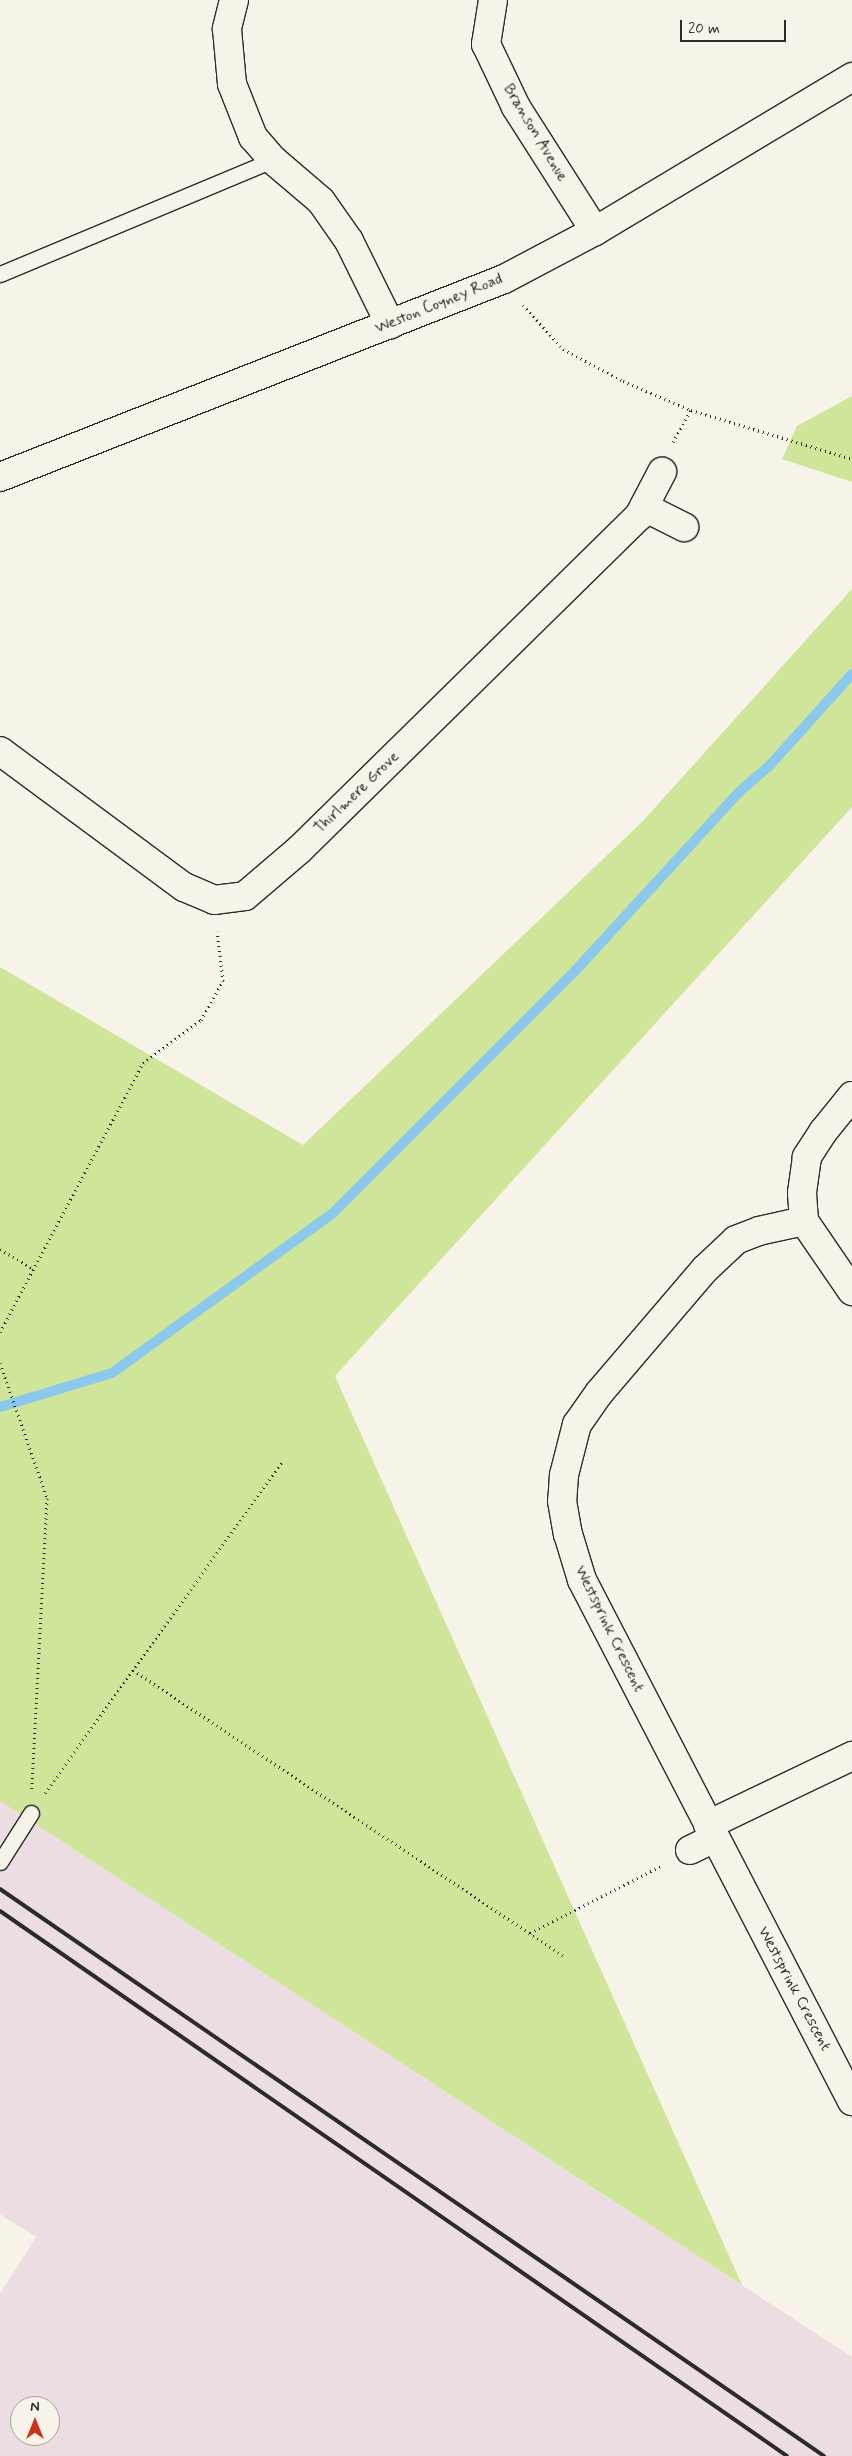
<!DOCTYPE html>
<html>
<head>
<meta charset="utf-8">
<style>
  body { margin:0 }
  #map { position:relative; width:852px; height:2456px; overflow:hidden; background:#f7f3e8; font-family:Mynerve,sans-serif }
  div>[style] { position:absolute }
  .built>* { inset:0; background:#ebdde2 }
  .green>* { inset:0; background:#cee59a }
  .stream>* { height:10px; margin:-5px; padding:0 5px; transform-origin:5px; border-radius:5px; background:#8bc8eb }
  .path>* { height:3px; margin-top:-1.5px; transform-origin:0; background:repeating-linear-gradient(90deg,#2b2b2b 0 1px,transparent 0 5px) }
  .roads { filter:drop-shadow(1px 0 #2b2b2b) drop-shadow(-1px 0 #2b2b2b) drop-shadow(0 1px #2b2b2b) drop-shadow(0 -1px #2b2b2b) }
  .lane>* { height:15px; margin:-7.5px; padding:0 7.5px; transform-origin:7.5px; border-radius:7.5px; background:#f7f3e8 }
  .street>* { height:28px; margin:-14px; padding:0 14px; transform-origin:14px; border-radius:14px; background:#f7f3e8 }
  .secondary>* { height:28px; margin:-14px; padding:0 14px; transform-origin:14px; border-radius:14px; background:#f7f3e8 }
  .rail>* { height:4px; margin:-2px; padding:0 2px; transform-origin:2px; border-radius:2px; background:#2b2b2b }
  span { translate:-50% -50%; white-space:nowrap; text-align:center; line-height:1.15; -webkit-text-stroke:5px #f7f3e8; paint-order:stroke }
  .street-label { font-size:16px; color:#2b2b2b }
  .north { position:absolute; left:10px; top:2396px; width:50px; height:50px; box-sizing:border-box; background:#f7f3e8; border:1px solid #a5a39c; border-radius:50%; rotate:0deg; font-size:14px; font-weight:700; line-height:20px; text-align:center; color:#2b2b2b }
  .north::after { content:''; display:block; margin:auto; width:18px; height:22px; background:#c8321e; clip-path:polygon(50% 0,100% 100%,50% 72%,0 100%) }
  .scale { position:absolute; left:680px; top:20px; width:106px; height:22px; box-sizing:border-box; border:2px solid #2b2b2b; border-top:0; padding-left:6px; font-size:15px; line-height:18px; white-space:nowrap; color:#2b2b2b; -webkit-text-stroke:4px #f7f3e8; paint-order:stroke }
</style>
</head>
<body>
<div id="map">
  <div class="built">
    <div style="clip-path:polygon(evenodd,0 1801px,852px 2357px,852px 2456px,0 2456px,0 2294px,36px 2237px,0 2214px,0 1801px,20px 2406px,50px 2406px,50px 2436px,20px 2436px,20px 2406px)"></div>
  </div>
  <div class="green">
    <div style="clip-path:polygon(852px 396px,852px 482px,782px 459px,797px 426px)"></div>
    <div style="clip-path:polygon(852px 589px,852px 807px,335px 1376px,742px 2285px,0 1801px,0 967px,303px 1145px,642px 822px)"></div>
  </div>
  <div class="stream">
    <div style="left:0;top:1407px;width:117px;rotate:-16.9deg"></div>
    <div style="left:112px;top:1373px;width:271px;rotate:-35.9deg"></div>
    <div style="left:332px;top:1214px;width:344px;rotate:-45deg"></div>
    <div style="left:575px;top:971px;width:241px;rotate:-47.5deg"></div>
    <div style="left:738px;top:793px;width:43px;rotate:-41.2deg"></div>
    <div style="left:770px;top:765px;width:122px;rotate:-48deg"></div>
  </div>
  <div class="path">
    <div style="left:523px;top:305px;width:59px;rotate:47.7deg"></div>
    <div style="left:563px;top:349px;width:68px;rotate:28.1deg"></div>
    <div style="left:623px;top:381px;width:74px;rotate:23.1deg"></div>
    <div style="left:691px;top:410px;width:168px;rotate:16.9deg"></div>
    <div style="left:673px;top:442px;width:37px;rotate:-61deg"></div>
    <div style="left:0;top:1249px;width:39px;rotate:31deg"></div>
    <div style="left:0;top:1332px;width:305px;rotate:-62deg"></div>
    <div style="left:143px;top:1063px;width:72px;rotate:-36.6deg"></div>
    <div style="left:201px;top:1020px;width:45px;rotate:-60.6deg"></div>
    <div style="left:223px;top:981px;width:50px;rotate:-96.8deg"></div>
    <div style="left:0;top:1363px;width:143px;rotate:70.8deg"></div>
    <div style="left:47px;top:1498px;width:291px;rotate:93deg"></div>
    <div style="left:133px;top:1670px;width:517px;rotate:33.57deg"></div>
    <div style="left:45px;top:1793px;width:409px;rotate:-54.4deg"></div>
    <div style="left:530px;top:1933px;width:149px;rotate:-27.1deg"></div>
  </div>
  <div class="roads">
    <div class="lane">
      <div style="left:0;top:274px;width:296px;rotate:-22.7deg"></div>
      <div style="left:0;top:1862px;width:58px;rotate:-57.7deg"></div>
    </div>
    <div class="street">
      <div style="left:234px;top:0;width:30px;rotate:104deg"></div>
      <div style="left:227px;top:29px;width:55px;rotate:84.8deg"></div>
      <div style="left:232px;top:84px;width:57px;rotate:68.4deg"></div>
      <div style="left:253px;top:137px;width:30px;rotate:49deg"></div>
      <div style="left:273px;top:160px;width:63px;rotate:40.5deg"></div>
      <div style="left:321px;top:201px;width:49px;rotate:55deg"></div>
      <div style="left:349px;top:241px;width:93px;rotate:63.7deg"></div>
      <div style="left:493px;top:0;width:45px;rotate:99deg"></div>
      <div style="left:486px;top:44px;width:70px;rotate:64.5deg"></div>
      <div style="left:516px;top:107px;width:147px;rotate:57.5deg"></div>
      <div style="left:644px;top:507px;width:45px;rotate:26.6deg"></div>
      <div style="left:0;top:751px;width:229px;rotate:36.5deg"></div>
      <div style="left:184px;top:887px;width:33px;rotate:23deg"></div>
      <div style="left:214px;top:900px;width:31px;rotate:-7deg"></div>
      <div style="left:245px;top:896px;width:72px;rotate:-40.5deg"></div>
      <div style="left:300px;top:849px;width:475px;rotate:-44.5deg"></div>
      <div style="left:639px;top:516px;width:50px;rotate:-62.4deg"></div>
      <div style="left:852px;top:1096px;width:46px;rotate:128.9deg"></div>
      <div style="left:823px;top:1132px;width:30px;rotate:123deg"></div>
      <div style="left:807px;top:1157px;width:36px;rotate:98deg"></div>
      <div style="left:802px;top:1193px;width:28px;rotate:86deg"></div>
      <div style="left:804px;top:1221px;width:85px;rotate:55.6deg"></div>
      <div style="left:804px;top:1221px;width:46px;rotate:167.5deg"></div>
      <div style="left:759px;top:1231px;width:25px;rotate:159deg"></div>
      <div style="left:736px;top:1240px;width:42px;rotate:136.9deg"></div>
      <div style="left:705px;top:1269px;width:163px;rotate:130.5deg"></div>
      <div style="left:599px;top:1393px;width:38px;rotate:125deg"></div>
      <div style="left:577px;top:1424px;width:53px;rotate:104.3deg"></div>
      <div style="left:564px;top:1475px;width:26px;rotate:94deg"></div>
      <div style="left:562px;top:1501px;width:34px;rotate:80deg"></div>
      <div style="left:568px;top:1534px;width:48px;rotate:73.1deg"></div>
      <div style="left:582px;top:1580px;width:587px;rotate:62.61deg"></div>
      <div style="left:708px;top:1825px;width:160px;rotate:-25.6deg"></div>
      <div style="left:690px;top:1850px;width:28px;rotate:-26deg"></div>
    </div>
    <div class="secondary">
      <div style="left:0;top:477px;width:541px;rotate:-21.45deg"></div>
      <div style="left:504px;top:279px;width:103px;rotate:-27.8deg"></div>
      <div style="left:595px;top:231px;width:300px;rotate:-30.9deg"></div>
    </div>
  </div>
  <div class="rail">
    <div style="left:0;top:1889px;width:1000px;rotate:34.53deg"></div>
    <div style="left:0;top:1911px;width:957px;rotate:34.7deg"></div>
  </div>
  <div class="street-label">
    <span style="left:535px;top:133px;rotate:59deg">Branson Avenue</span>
    <span style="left:439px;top:304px;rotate:-22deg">Weston Coyney Road</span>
    <span style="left:357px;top:793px;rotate:-44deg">Thirlmere Grove</span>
    <span style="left:609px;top:1629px;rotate:64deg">Westsprink Crescent</span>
    <span style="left:794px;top:1989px;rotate:62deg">Westsprink Crescent</span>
  </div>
  <div class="north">N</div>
  <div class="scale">20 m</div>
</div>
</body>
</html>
